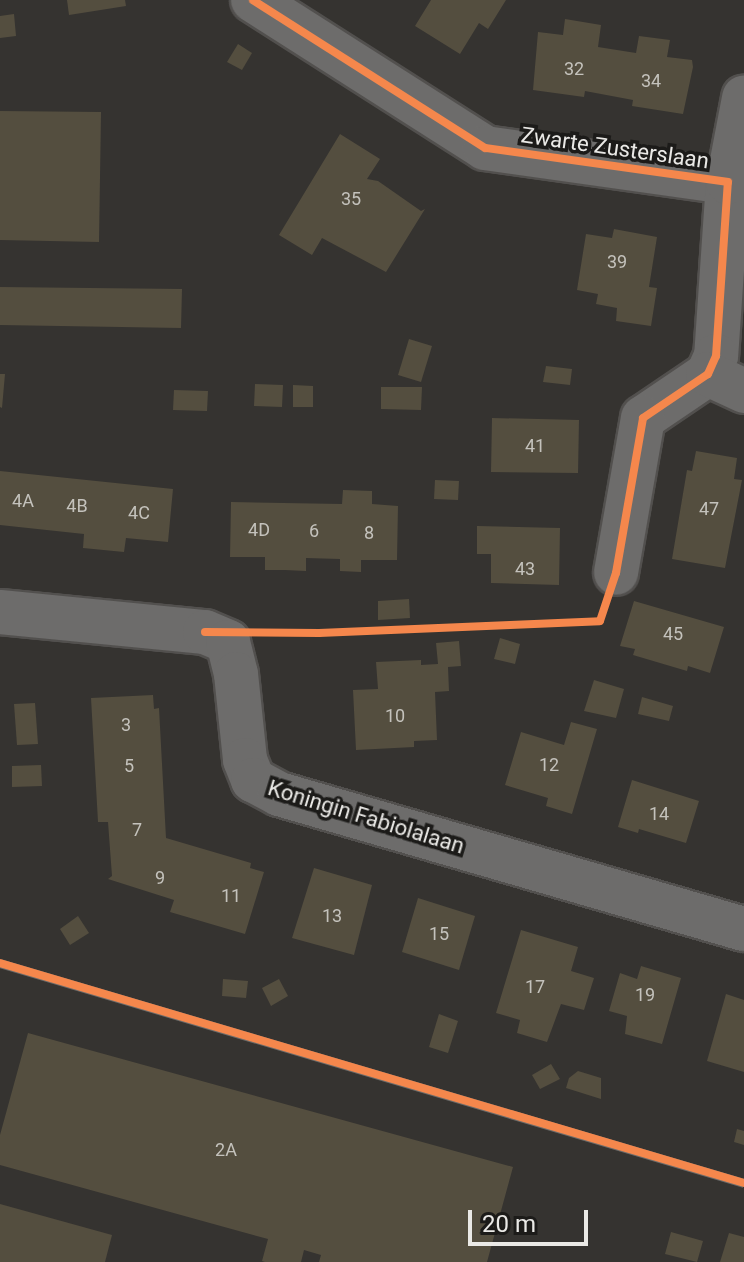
<!DOCTYPE html>
<html>
<head>
<meta charset="utf-8">
<style>
  body { margin:0 }
  #map { position:relative; width:744px; height:1262px; overflow:hidden; background:#353330; font-family:Roboto,sans-serif }
  div>[style] { position:absolute }
  .building>* { inset:0; background:#544e3f }
  .roads { filter:drop-shadow(2px 0 #52504e) drop-shadow(-2px 0 #52504e) drop-shadow(0 2px #52504e) drop-shadow(0 -2px #52504e) }
  .minor>* { height:44px; margin:-22px; padding:0 22px; transform-origin:22px; border-radius:22px; background:#6d6c6b }
  .rail>* { height:9px; margin-top:-4.5px; transform-origin:0; background:repeating-linear-gradient(90deg,#1c1b19 0 18px,#6d6c6a 0 36px); box-sizing:border-box; border-block:2px solid #6d6c6a }
  .cycleway>* { height:8px; margin:-4px; padding:0 4px; transform-origin:4px; border-radius:4px; background:#f5874c }
  span { translate:-50% -50%; white-space:nowrap; text-align:center; line-height:1.15; -webkit-text-stroke:7px #1c1b19; paint-order:stroke }
  .number-label { font-size:18px; color:#c4c2bc }
  .number-label span { -webkit-text-stroke-width:0 }
  .street-label { font-size:22px; color:#eae9e6 }
  .scale { position:absolute; left:468px; top:1210px; width:120px; height:36px; box-sizing:border-box; border:4px solid #eae9e6; border-top:0; padding-left:10px; font-size:24px; line-height:28px; white-space:nowrap; color:#eae9e6; -webkit-text-stroke:6px #1c1b19; paint-order:stroke }
</style>
</head>
<body>
<div id="map">
  <div class="building">
    <div style="clip-path:polygon(67px 0,125px 0,126px 6px,69px 15px)"></div>
    <div style="clip-path:polygon(431px 0,506px 0,488px 29px,479px 23px,460px 54px,415px 26px)"></div>
    <div style="clip-path:polygon(14px 14px,16px 36px,0 38px,0 16px)"></div>
    <div style="clip-path:polygon(565px 19px,601px 25px,598px 47px,636px 53px,639px 36px,670px 40px,667px 57px,692px 60px,693px 67px,683px 114px,632px 106px,633px 100px,585px 91px,584px 97px,533px 90px,538px 32px,563px 35px)"></div>
    <div style="clip-path:polygon(238px 44px,252px 53px,242px 70px,227px 62px)"></div>
    <div style="clip-path:polygon(0 111px,101px 112px,99px 242px,0 240px)"></div>
    <div style="clip-path:polygon(340px 134px,380px 159px,367px 179px,378px 181px,421px 211px,425px 209px,386px 272px,322px 238px,312px 255px,279px 235px)"></div>
    <div style="clip-path:polygon(614px 229px,657px 237px,649px 287px,657px 288px,651px 326px,616px 321px,617px 308px,596px 304px,598px 294px,577px 290px,586px 234px,612px 238px)"></div>
    <div style="clip-path:polygon(0 287px,182px 289px,181px 328px,0 325px)"></div>
    <div style="clip-path:polygon(409px 339px,432px 346px,421px 382px,398px 375px)"></div>
    <div style="clip-path:polygon(546px 366px,572px 369px,570px 385px,543px 382px)"></div>
    <div style="clip-path:polygon(0 374px,5px 374px,2px 408px,0 407px)"></div>
    <div style="clip-path:polygon(255px 384px,283px 385px,282px 407px,254px 406px)"></div>
    <div style="clip-path:polygon(293px 385px,313px 386px,313px 407px,293px 407px)"></div>
    <div style="clip-path:polygon(381px 387px,422px 387px,421px 410px,381px 409px)"></div>
    <div style="clip-path:polygon(174px 390px,208px 391px,207px 411px,173px 410px)"></div>
    <div style="clip-path:polygon(492px 418px,579px 420px,578px 473px,491px 472px)"></div>
    <div style="clip-path:polygon(696px 451px,737px 458px,734px 479px,742px 480px,725px 568px,672px 559px,687px 470px,692px 471px)"></div>
    <div style="clip-path:polygon(0 471px,173px 489px,168px 542px,126px 538px,124px 552px,83px 548px,84px 534px,0 525px)"></div>
    <div style="clip-path:polygon(435px 480px,459px 481px,458px 500px,434px 499px)"></div>
    <div style="clip-path:polygon(343px 490px,372px 491px,372px 504px,398px 506px,397px 560px,361px 560px,361px 572px,340px 571px,340px 559px,306px 558px,306px 571px,285px 570px,265px 570px,265px 557px,230px 557px,231px 502px,342px 504px)"></div>
    <div style="clip-path:polygon(477px 526px,560px 528px,559px 585px,491px 583px,491px 554px,477px 554px)"></div>
    <div style="clip-path:polygon(409px 599px,410px 618px,378px 620px,378px 601px)"></div>
    <div style="clip-path:polygon(634px 601px,724px 627px,710px 673px,688px 666px,687px 671px,633px 655px,635px 649px,620px 646px)"></div>
    <div style="clip-path:polygon(500px 638px,520px 644px,515px 664px,494px 659px)"></div>
    <div style="clip-path:polygon(459px 641px,461px 666px,448px 667px,449px 691px,435px 692px,437px 740px,414px 741px,414px 747px,356px 750px,353px 690px,378px 689px,376px 662px,421px 660px,421px 665px,438px 664px,436px 643px)"></div>
    <div style="clip-path:polygon(594px 680px,624px 689px,616px 718px,584px 711px)"></div>
    <div style="clip-path:polygon(153px 695px,154px 709px,159px 708px,166px 838px,251px 863px,250px 868px,264px 872px,245px 934px,170px 912px,174px 900px,108px 879px,112px 876px,108px 822px,98px 822px,91px 698px)"></div>
    <div style="clip-path:polygon(642px 697px,673px 706px,669px 721px,638px 714px)"></div>
    <div style="clip-path:polygon(35px 703px,38px 744px,17px 745px,14px 704px)"></div>
    <div style="clip-path:polygon(571px 722px,597px 729px,572px 814px,546px 806px,548px 798px,505px 785px,521px 732px,564px 745px)"></div>
    <div style="clip-path:polygon(41px 765px,42px 786px,12px 787px,12px 766px)"></div>
    <div style="clip-path:polygon(632px 780px,699px 801px,686px 843px,639px 829px,638px 833px,618px 827px)"></div>
    <div style="clip-path:polygon(314px 868px,372px 885px,354px 955px,292px 938px)"></div>
    <div style="clip-path:polygon(418px 898px,475px 916px,459px 970px,402px 952px)"></div>
    <div style="clip-path:polygon(78px 916px,89px 933px,70px 945px,60px 929px)"></div>
    <div style="clip-path:polygon(521px 930px,578px 947px,571px 971px,594px 978px,584px 1010px,561px 1004px,547px 1042px,517px 1033px,520px 1020px,496px 1013px)"></div>
    <div style="clip-path:polygon(641px 966px,681px 978px,662px 1044px,625px 1034px,627px 1016px,609px 1011px,620px 973px,637px 979px)"></div>
    <div style="clip-path:polygon(223px 979px,248px 981px,246px 998px,222px 996px)"></div>
    <div style="clip-path:polygon(279px 979px,288px 996px,271px 1006px,262px 988px)"></div>
    <div style="clip-path:polygon(726px 994px,744px 1000px,744px 1072px,707px 1061px)"></div>
    <div style="clip-path:polygon(439px 1014px,458px 1021px,448px 1053px,429px 1047px)"></div>
    <div style="clip-path:polygon(28px 1033px,513px 1167px,487px 1262px,319px 1262px,321px 1255px,304px 1250px,301px 1262px,265px 1262px,262px 1261px,268px 1239px,0 1165px,0 1135px)"></div>
    <div style="clip-path:polygon(551px 1064px,560px 1079px,540px 1089px,532px 1075px)"></div>
    <div style="clip-path:polygon(578px 1071px,601px 1078px,601px 1099px,566px 1088px,569px 1078px)"></div>
    <div style="clip-path:polygon(737px 1129px,744px 1131px,744px 1145px,734px 1142px)"></div>
    <div style="clip-path:polygon(0 1204px,112px 1235px,105px 1262px,0 1262px)"></div>
    <div style="clip-path:polygon(671px 1232px,703px 1241px,697px 1262px,665px 1254px)"></div>
    <div style="clip-path:polygon(729px 1233px,744px 1237px,744px 1262px,720px 1262px)"></div>
  </div>
  <div class="roads">
    <div class="minor">
      <div style="left:253px;top:0;width:275px;rotate:32.5deg"></div>
      <div style="left:485px;top:148px;width:245px;rotate:8deg"></div>
      <div style="left:728px;top:182px;width:174px;rotate:93.9deg"></div>
      <div style="left:716px;top:356px;width:20px;rotate:114deg"></div>
      <div style="left:708px;top:374px;width:78px;rotate:145.9deg"></div>
      <div style="left:643px;top:418px;width:157px;rotate:99.9deg"></div>
      <div style="left:728px;top:182px;width:86px;rotate:-79.2deg"></div>
      <div style="left:708px;top:374px;width:40px;rotate:25deg"></div>
      <div style="left:0;top:612px;width:206px;rotate:5.6deg"></div>
      <div style="left:205px;top:632px;width:25px;rotate:23deg"></div>
      <div style="left:228px;top:642px;width:33px;rotate:76deg"></div>
      <div style="left:236px;top:674px;width:86px;rotate:84deg"></div>
      <div style="left:245px;top:760px;width:22px;rotate:68deg"></div>
      <div style="left:253px;top:780px;width:30px;rotate:28deg"></div>
      <div style="left:279px;top:794px;width:484px;rotate:16.2deg"></div>
    </div>
  </div>
  <div class="rail">
    <div style="left:0;top:963px;width:776px;rotate:16.47deg"></div>
  </div>
  <div class="cycleway">
    <div style="left:205px;top:632px;width:114px;rotate:0.5deg"></div>
    <div style="left:319px;top:633px;width:281px;rotate:-2.4deg"></div>
    <div style="left:600px;top:621px;width:51px;rotate:-71.6deg"></div>
    <div style="left:616px;top:573px;width:157px;rotate:-80.1deg"></div>
    <div style="left:643px;top:418px;width:78px;rotate:-34.1deg"></div>
    <div style="left:708px;top:374px;width:20px;rotate:-66deg"></div>
    <div style="left:716px;top:356px;width:174px;rotate:-86.1deg"></div>
    <div style="left:728px;top:182px;width:245px;rotate:-172deg"></div>
    <div style="left:485px;top:148px;width:275px;rotate:-147.5deg"></div>
    <div style="left:0;top:963px;width:776px;rotate:16.47deg"></div>
  </div>
  <div class="number-label">
    <span style="left:574px;top:69px">32</span>
    <span style="left:651px;top:81px">34</span>
    <span style="left:351px;top:199px">35</span>
    <span style="left:617px;top:262px">39</span>
    <span style="left:535px;top:446px">41</span>
    <span style="left:23px;top:501px">4A</span>
    <span style="left:77px;top:506px">4B</span>
    <span style="left:709px;top:509px">47</span>
    <span style="left:139px;top:513px">4C</span>
    <span style="left:259px;top:530px">4D</span>
    <span style="left:314px;top:531px">6</span>
    <span style="left:369px;top:533px">8</span>
    <span style="left:525px;top:569px">43</span>
    <span style="left:673px;top:634px">45</span>
    <span style="left:395px;top:716px">10</span>
    <span style="left:126px;top:725px">3</span>
    <span style="left:549px;top:765px">12</span>
    <span style="left:129px;top:766px">5</span>
    <span style="left:659px;top:814px">14</span>
    <span style="left:137px;top:830px">7</span>
    <span style="left:160px;top:878px">9</span>
    <span style="left:231px;top:896px">11</span>
    <span style="left:332px;top:916px">13</span>
    <span style="left:439px;top:934px">15</span>
    <span style="left:535px;top:987px">17</span>
    <span style="left:645px;top:995px">19</span>
    <span style="left:226px;top:1150px">2A</span>
  </div>
  <div class="street-label">
    <span style="left:615px;top:148px;rotate:8deg">Zwarte Zusterslaan</span>
    <span style="left:366px;top:817px;rotate:17deg">Koningin Fabiolalaan</span>
  </div>
  <div class="scale">20 m</div>
</div>
</body>
</html>
